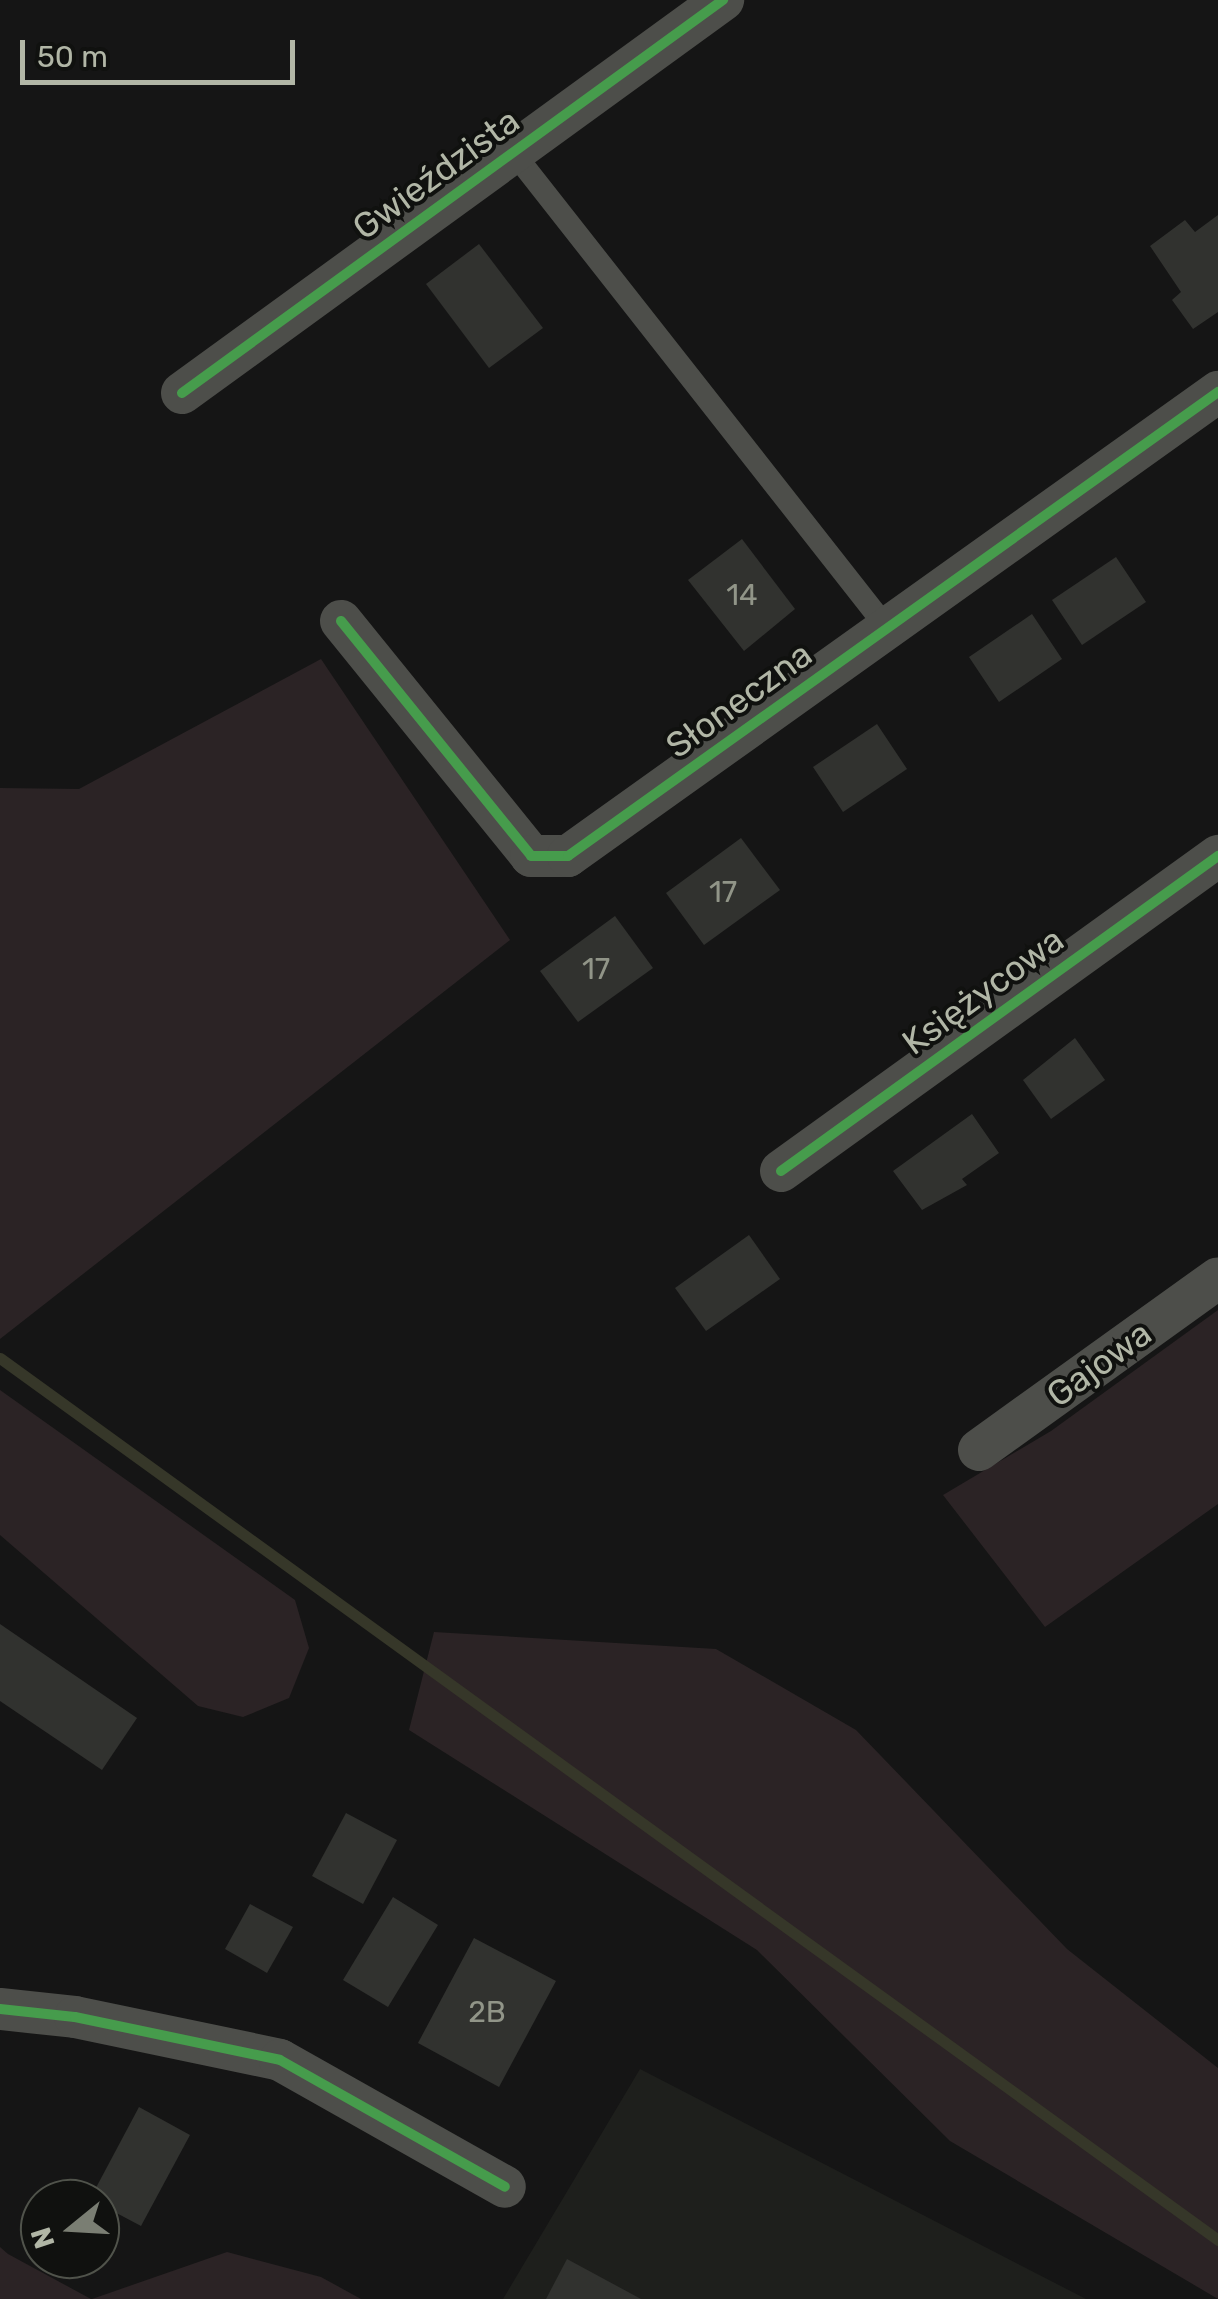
<!DOCTYPE html>
<html>
<head>
<meta charset="utf-8">
<style>
  body { margin:0 }
  #map { position:relative; width:1218px; height:2299px; overflow:hidden; background:#151515; font-family:Rubik,sans-serif }
  div>[style] { position:absolute }
  .built>* { inset:0; background:#1e1f1c }
  .green>* { inset:0; background:#2b2325 }
  .stream>* { height:11px; margin:-5.5px; padding:0 5.5px; transform-origin:5.5px; border-radius:5.5px; background:#363729 }
  .building>* { inset:0; background:#31322f }
  .service>* { height:22px; margin:-11px; padding:0 11px; transform-origin:11px; border-radius:11px; background:#4d4e4a }
  .minor>* { height:42px; margin:-21px; padding:0 21px; transform-origin:21px; border-radius:21px; background:#4d4e4a }
  .cycleway>* { height:10px; margin:-5px; padding:0 5px; transform-origin:5px; border-radius:5px; background:#469c4c }
  span { translate:-50% -50%; white-space:nowrap; text-align:center; line-height:1.15; -webkit-text-stroke:8px #10110f; paint-order:stroke }
  .number-label { font-size:30px; color:#919588 }
  .number-label span { -webkit-text-stroke-width:0 }
  .street-label { font-size:35px; color:#b1b6a6 }
  .north { position:absolute; left:20px; top:2179px; width:100px; height:100px; box-sizing:border-box; background:#10110f; border:2px solid #50534b; border-radius:50%; rotate:252deg; font-size:28px; font-weight:700; line-height:40px; text-align:center; color:#b1b6a6 }
  .north::after { content:''; display:block; margin:auto; width:35px; height:45px; background:#7a7e73; clip-path:polygon(50% 0,100% 100%,50% 72%,0 100%) }
  .scale { position:absolute; left:20px; top:40px; width:275px; height:45px; box-sizing:border-box; border:5px solid #b1b6a6; border-top:0; padding-left:12px; font-size:30px; line-height:35px; white-space:nowrap; color:#b1b6a6; -webkit-text-stroke:8px #10110f; paint-order:stroke }
</style>
</head>
<body>
<div id="map">
  <div class="built">
    <div style="clip-path:polygon(640px 2069px,1086px 2299px,503px 2299px)"></div>
  </div>
  <div class="green">
    <div style="clip-path:polygon(321px 659px,510px 940px,0 1339px,0 788px,79px 789px)"></div>
    <div style="clip-path:polygon(1218px 1310px,1218px 1504px,1045px 1627px,943px 1495px,1051px 1431px)"></div>
    <div style="clip-path:polygon(0 1390px,295px 1600px,309px 1648px,289px 1698px,243px 1717px,198px 1706px,0 1535px)"></div>
    <div style="clip-path:polygon(434px 1632px,716px 1649px,856px 1730px,1067px 1949px,1218px 2068px,1218px 2299px,950px 2141px,757px 1950px,409px 1730px)"></div>
    <div style="clip-path:polygon(0 2247px,8px 2254px,91px 2299px,0 2299px)"></div>
    <div style="clip-path:polygon(227px 2252px,321px 2277px,361px 2299px,92px 2299px)"></div>
  </div>
  <div class="stream">
    <div style="left:0;top:1358px;width:1504px;rotate:35.91deg"></div>
  </div>
  <div class="building">
    <div style="clip-path:polygon(1218px 215px,1218px 312px,1193px 329px,1172px 300px,1181px 292px,1150px 246px,1185px 220px,1195px 232px)"></div>
    <div style="clip-path:polygon(479px 244px,543px 328px,489px 368px,426px 284px)"></div>
    <div style="clip-path:polygon(742px 539px,795px 609px,744px 651px,688px 580px)"></div>
    <div style="clip-path:polygon(1116px 557px,1146px 602px,1082px 645px,1052px 600px)"></div>
    <div style="clip-path:polygon(1032px 614px,1062px 659px,999px 702px,969px 657px)"></div>
    <div style="clip-path:polygon(877px 724px,907px 769px,843px 812px,813px 767px)"></div>
    <div style="clip-path:polygon(741px 838px,780px 890px,704px 945px,666px 893px)"></div>
    <div style="clip-path:polygon(615px 916px,653px 968px,578px 1022px,540px 971px)"></div>
    <div style="clip-path:polygon(1075px 1038px,1105px 1080px,1051px 1119px,1023px 1080px)"></div>
    <div style="clip-path:polygon(972px 1114px,999px 1153px,962px 1179px,967px 1185px,922px 1210px,893px 1171px)"></div>
    <div style="clip-path:polygon(749px 1235px,780px 1279px,706px 1331px,675px 1288px)"></div>
    <div style="clip-path:polygon(0 1624px,137px 1718px,102px 1770px,0 1701px)"></div>
    <div style="clip-path:polygon(346px 1813px,397px 1840px,363px 1904px,312px 1876px)"></div>
    <div style="clip-path:polygon(393px 1897px,438px 1925px,388px 2007px,343px 1980px)"></div>
    <div style="clip-path:polygon(250px 1904px,293px 1927px,267px 1973px,225px 1949px)"></div>
    <div style="clip-path:polygon(474px 1938px,556px 1981px,499px 2087px,418px 2043px)"></div>
    <div style="clip-path:polygon(139px 2107px,190px 2135px,141px 2226px,90px 2199px)"></div>
    <div style="clip-path:polygon(567px 2259px,641px 2299px,546px 2299px)"></div>
  </div>
  <div class="service">
    <div style="left:513px;top:152px;width:605px;rotate:51.84deg"></div>
  </div>
  <div class="minor">
    <div style="left:182px;top:393px;width:669px;rotate:-36deg"></div>
    <div style="left:341px;top:621px;width:302px;rotate:51deg"></div>
    <div style="left:531px;top:856px;width:37px"></div>
    <div style="left:568px;top:856px;width:799px;rotate:-35.52deg"></div>
    <div style="left:781px;top:1171px;width:539px;rotate:-35.78deg"></div>
    <div style="left:979px;top:1450px;width:294px;rotate:-35.7deg"></div>
    <div style="left:0;top:2009px;width:75px;rotate:6.1deg"></div>
    <div style="left:75px;top:2017px;width:209px;rotate:11.8deg"></div>
    <div style="left:280px;top:2060px;width:258px;rotate:29.4deg"></div>
  </div>
  <div class="cycleway">
    <div style="left:182px;top:393px;width:669px;rotate:-36deg"></div>
    <div style="left:341px;top:621px;width:302px;rotate:51deg"></div>
    <div style="left:531px;top:856px;width:37px"></div>
    <div style="left:568px;top:856px;width:799px;rotate:-35.52deg"></div>
    <div style="left:781px;top:1171px;width:539px;rotate:-35.78deg"></div>
    <div style="left:0;top:2009px;width:75px;rotate:6.1deg"></div>
    <div style="left:75px;top:2017px;width:209px;rotate:11.8deg"></div>
    <div style="left:280px;top:2060px;width:258px;rotate:29.4deg"></div>
  </div>
  <div class="number-label">
    <span style="left:742px;top:595px">14</span>
    <span style="left:723px;top:892px">17</span>
    <span style="left:596px;top:969px">17</span>
    <span style="left:487px;top:2012px">2B</span>
  </div>
  <div class="street-label">
    <span style="left:436px;top:174px;rotate:-36deg">Gwieździsta</span>
    <span style="left:739px;top:700px;rotate:-36deg">Słoneczna</span>
    <span style="left:983px;top:991px;rotate:-36deg">Księżycowa</span>
    <span style="left:1099px;top:1364px;rotate:-36deg">Gajowa</span>
  </div>
  <div class="north">N</div>
  <div class="scale">50 m</div>
</div>
</body>
</html>
